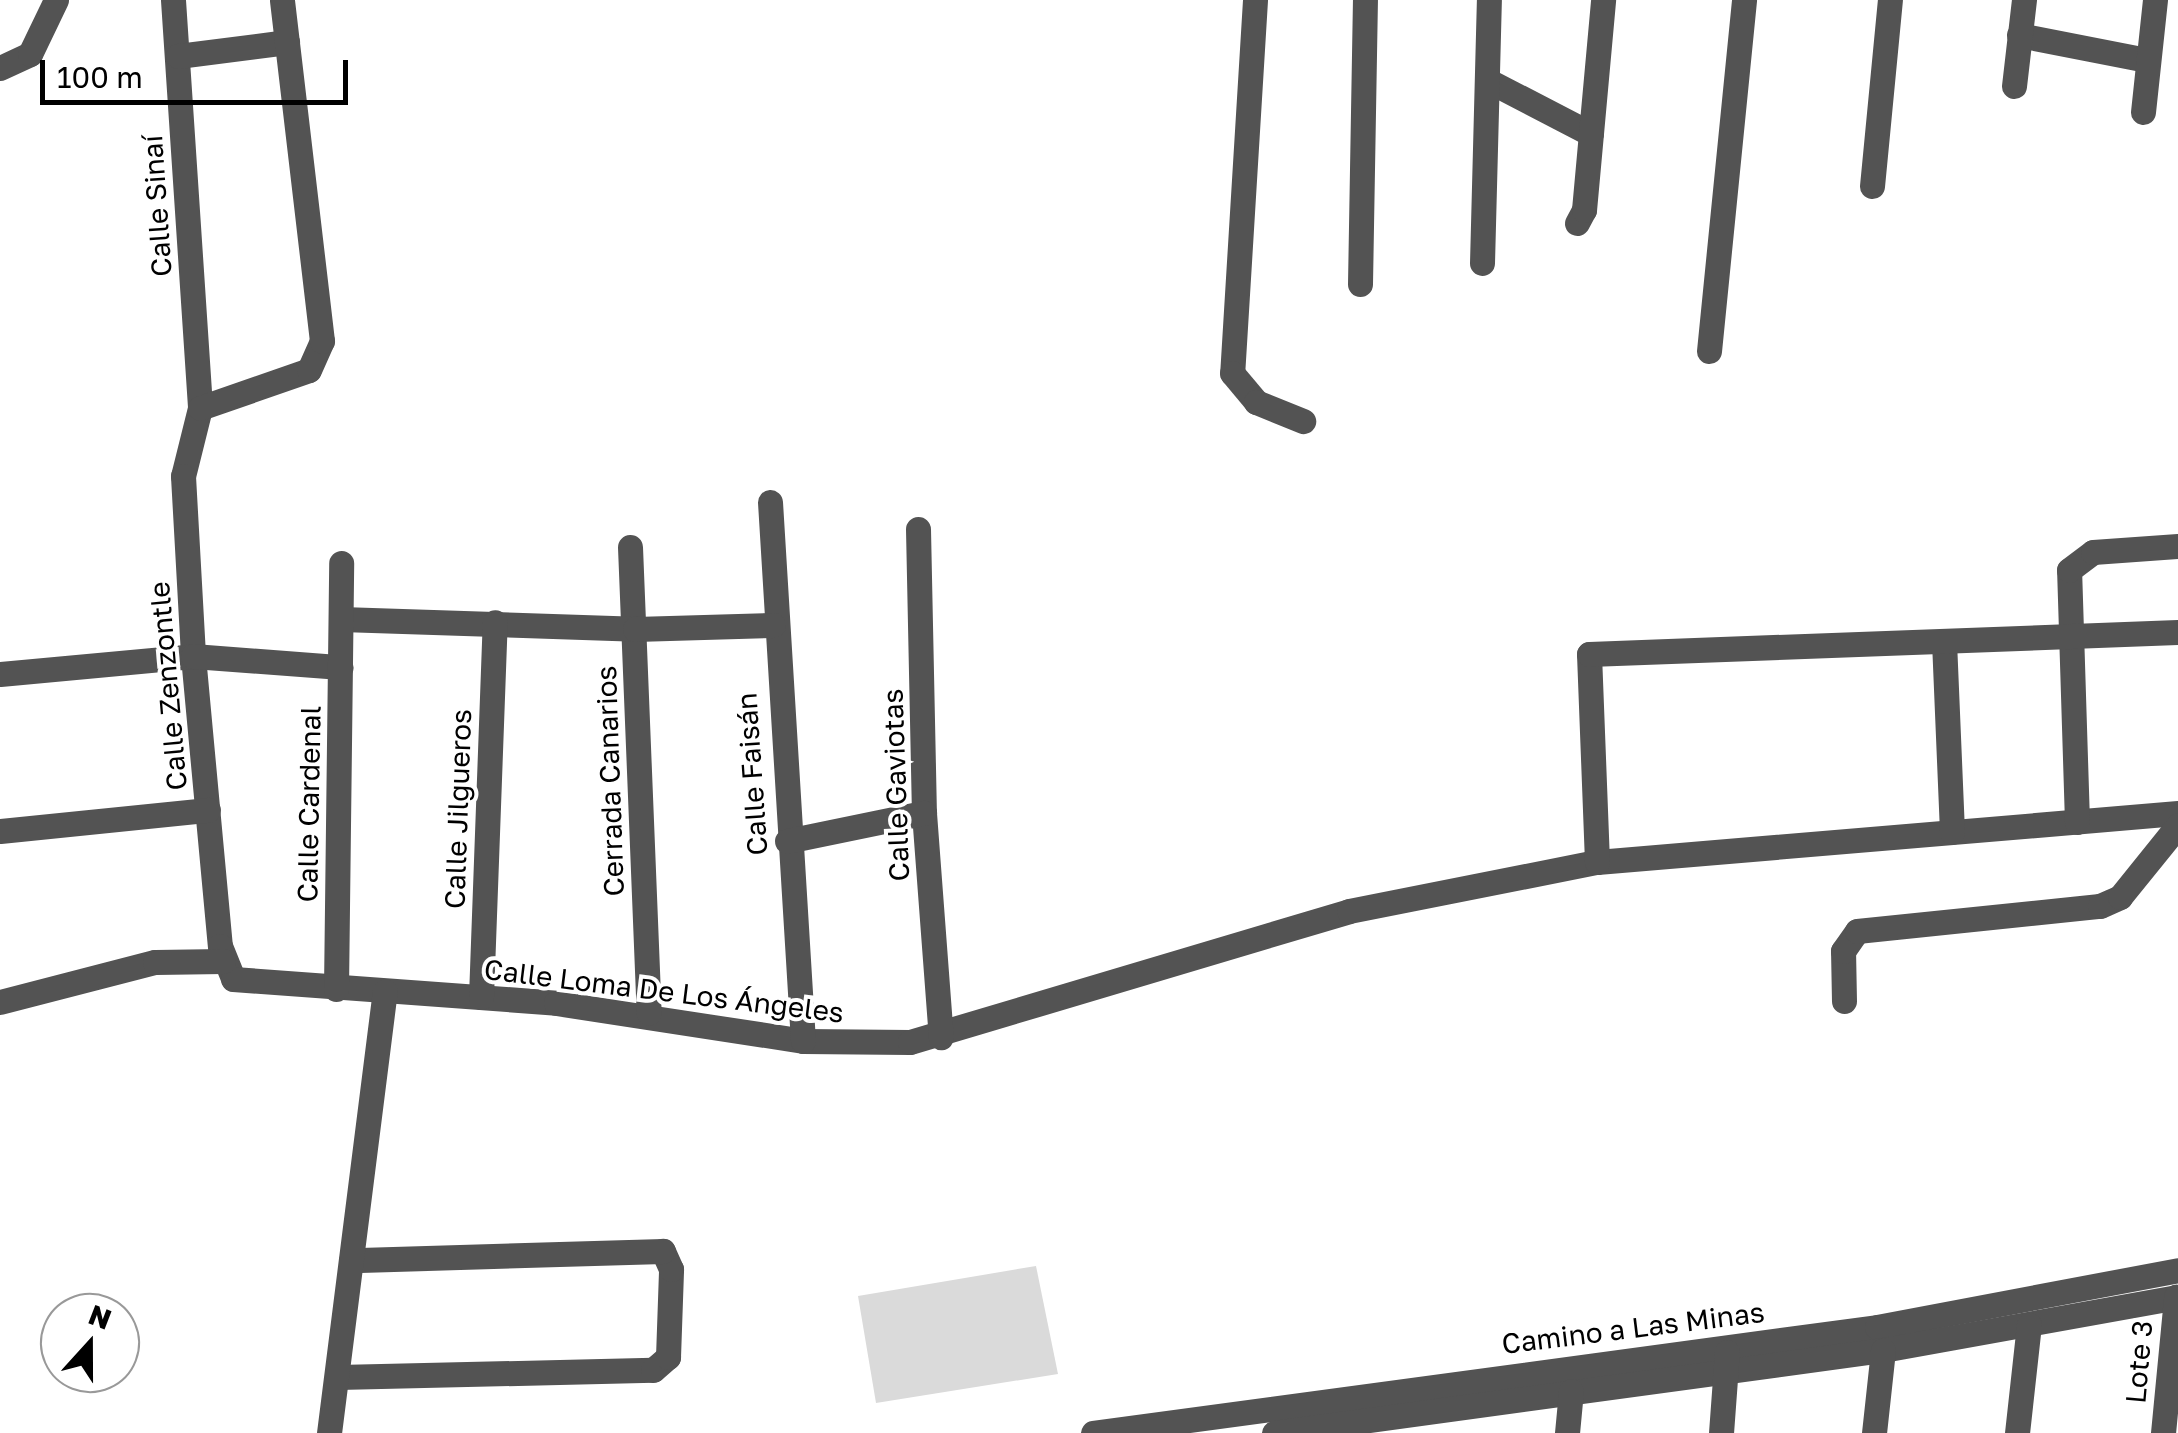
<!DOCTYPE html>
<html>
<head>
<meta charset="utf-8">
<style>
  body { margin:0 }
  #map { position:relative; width:2178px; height:1433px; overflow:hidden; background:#fff; font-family:"Golos Text",sans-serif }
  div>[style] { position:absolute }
  .green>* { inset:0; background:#dadada }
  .minor>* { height:25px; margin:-12.5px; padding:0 12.5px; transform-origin:12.5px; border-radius:12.5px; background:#535353 }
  span { translate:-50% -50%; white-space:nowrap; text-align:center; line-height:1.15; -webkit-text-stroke:8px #fff; paint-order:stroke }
  .street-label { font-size:28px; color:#000 }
  .north { position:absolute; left:40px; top:1293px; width:100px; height:100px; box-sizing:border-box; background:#fff; border:2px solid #999; border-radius:50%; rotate:21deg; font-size:28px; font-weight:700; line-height:40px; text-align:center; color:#000 }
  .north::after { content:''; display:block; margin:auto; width:35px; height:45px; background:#000; clip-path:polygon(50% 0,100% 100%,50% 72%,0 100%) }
  .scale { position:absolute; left:40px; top:60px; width:308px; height:45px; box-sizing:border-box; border:5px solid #000; border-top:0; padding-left:12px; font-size:30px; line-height:35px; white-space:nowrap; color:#000; -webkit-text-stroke:8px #fff; paint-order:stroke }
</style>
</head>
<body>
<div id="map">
  <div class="green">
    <div style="clip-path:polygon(1036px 1266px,1058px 1374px,876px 1403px,858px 1296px)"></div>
  </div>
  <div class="minor">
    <div style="left:173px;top:0;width:409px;rotate:86.2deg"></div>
    <div style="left:200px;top:408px;width:70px;rotate:104deg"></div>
    <div style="left:183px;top:476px;width:180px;rotate:86.8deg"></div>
    <div style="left:193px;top:656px;width:291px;rotate:84.7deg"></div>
    <div style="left:220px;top:946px;width:35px;rotate:68deg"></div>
    <div style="left:233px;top:979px;width:324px;rotate:4.2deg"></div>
    <div style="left:556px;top:1003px;width:250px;rotate:8.7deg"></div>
    <div style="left:803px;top:1041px;width:107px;rotate:0.5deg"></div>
    <div style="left:910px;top:1042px;width:458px;rotate:-16.6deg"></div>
    <div style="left:1349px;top:911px;width:253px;rotate:-11.2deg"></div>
    <div style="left:1597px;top:862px;width:583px;rotate:-4.82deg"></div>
    <div style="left:1255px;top:0;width:374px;rotate:93.5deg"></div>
    <div style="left:1232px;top:373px;width:38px;rotate:50deg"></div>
    <div style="left:1256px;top:402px;width:51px;rotate:22deg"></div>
    <div style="left:2019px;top:35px;width:130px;rotate:11.1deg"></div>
    <div style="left:178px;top:56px;width:110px;rotate:-7.3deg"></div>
    <div style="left:0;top:68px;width:33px;rotate:-25deg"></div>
    <div style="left:30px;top:54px;width:60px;rotate:-64.3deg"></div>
    <div style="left:1487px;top:80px;width:117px;rotate:27.4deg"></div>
    <div style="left:2014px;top:86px;width:87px;rotate:-83.4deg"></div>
    <div style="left:2143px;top:112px;width:113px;rotate:-83.9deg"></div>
    <div style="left:1872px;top:186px;width:187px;rotate:-84.5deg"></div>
    <div style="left:1577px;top:223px;width:15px;rotate:-62deg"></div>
    <div style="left:1584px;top:210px;width:211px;rotate:-84.8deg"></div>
    <div style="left:1482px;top:263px;width:263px;rotate:-88.5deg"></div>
    <div style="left:1360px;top:284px;width:284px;rotate:-89deg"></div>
    <div style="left:1709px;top:351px;width:353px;rotate:-84.3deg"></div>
    <div style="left:200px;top:408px;width:115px;rotate:-19.2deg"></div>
    <div style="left:309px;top:370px;width:32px;rotate:-66deg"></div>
    <div style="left:322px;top:341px;width:343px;rotate:-96.7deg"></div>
    <div style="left:770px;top:502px;width:540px;rotate:86.5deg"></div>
    <div style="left:918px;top:529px;width:284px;rotate:88.8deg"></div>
    <div style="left:924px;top:813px;width:225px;rotate:85.7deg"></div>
    <div style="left:630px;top:547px;width:466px;rotate:87.7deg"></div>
    <div style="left:341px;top:619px;width:294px;rotate:1.9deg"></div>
    <div style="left:635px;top:629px;width:138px;rotate:-1.7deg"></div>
    <div style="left:1944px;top:641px;width:191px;rotate:87.6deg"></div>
    <div style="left:0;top:674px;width:194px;rotate:-5.3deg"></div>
    <div style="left:193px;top:656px;width:148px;rotate:4.3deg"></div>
    <div style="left:2077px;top:822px;width:252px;rotate:-91.8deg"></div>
    <div style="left:2069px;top:570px;width:30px;rotate:-37deg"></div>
    <div style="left:2093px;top:552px;width:85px;rotate:-4deg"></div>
    <div style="left:0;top:831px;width:209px;rotate:-5.8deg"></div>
    <div style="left:787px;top:841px;width:140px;rotate:-11.6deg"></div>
    <div style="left:1597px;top:862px;width:208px;rotate:-92.2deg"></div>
    <div style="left:1589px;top:654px;width:589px;rotate:-2.14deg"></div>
    <div style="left:336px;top:989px;width:426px;rotate:-89.3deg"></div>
    <div style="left:481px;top:997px;width:375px;rotate:-87.9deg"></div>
    <div style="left:1844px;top:1001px;width:50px;rotate:-91.1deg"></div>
    <div style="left:1843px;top:951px;width:24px;rotate:-55deg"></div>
    <div style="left:1857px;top:931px;width:244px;rotate:-5.9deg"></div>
    <div style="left:2100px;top:906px;width:22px;rotate:-24deg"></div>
    <div style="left:2120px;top:897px;width:92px;rotate:-51.1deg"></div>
    <div style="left:0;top:1002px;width:160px;rotate:-14.5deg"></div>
    <div style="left:155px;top:962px;width:68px;rotate:-0.8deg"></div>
    <div style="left:338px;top:1377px;width:315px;rotate:-1.3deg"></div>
    <div style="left:653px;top:1370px;width:20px;rotate:-41deg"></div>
    <div style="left:668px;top:1357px;width:88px;rotate:-88deg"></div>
    <div style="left:671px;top:1269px;width:20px;rotate:-114deg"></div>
    <div style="left:663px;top:1251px;width:312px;rotate:178.3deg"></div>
    <div style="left:329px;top:1433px;width:445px;rotate:-82.8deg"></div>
    <div style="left:1093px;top:1433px;width:791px;rotate:-7.7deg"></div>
    <div style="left:1877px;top:1327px;width:306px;rotate:-10.7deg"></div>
    <div style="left:1274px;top:1433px;width:615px;rotate:-7.76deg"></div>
    <div style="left:1883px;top:1350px;width:300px;rotate:-10.2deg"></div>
    <div style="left:1567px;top:1433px;width:42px;rotate:-84.6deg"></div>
    <div style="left:1721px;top:1433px;width:81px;rotate:-85.8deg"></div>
    <div style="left:1874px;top:1433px;width:83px;rotate:-83.8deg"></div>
    <div style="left:2017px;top:1433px;width:109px;rotate:-83.7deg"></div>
    <div style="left:2163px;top:1433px;width:137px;rotate:-84.5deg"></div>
  </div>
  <div class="street-label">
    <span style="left:157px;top:206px;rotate:-94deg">Calle Sinaí</span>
    <span style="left:168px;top:686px;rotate:-95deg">Calle Zenzontle</span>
    <span style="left:752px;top:774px;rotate:-94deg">Calle Faisán</span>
    <span style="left:610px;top:781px;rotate:-92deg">Cerrada Canarios</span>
    <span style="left:896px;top:785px;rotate:-92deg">Calle Gaviotas</span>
    <span style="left:309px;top:804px;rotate:-89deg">Calle Cardenal</span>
    <span style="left:458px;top:809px;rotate:-88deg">Calle Jilgueros</span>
    <span style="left:664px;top:991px;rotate:7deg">Calle Loma De Los Ángeles</span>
    <span style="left:1633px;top:1328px;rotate:-7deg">Camino a Las Minas</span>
    <span style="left:2139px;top:1362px;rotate:-85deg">Lote 3</span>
  </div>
  <div class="north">N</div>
  <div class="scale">100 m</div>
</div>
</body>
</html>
